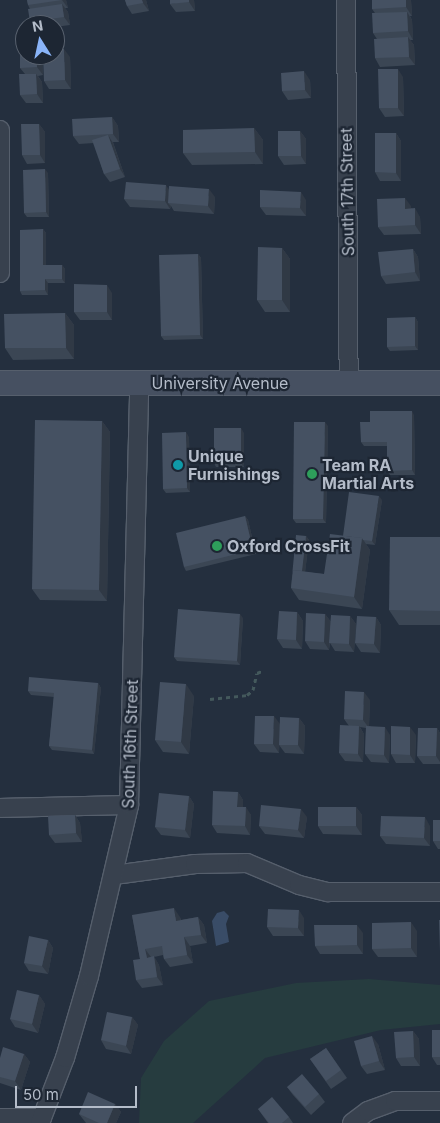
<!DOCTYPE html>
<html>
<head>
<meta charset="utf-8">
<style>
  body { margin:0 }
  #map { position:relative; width:440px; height:1123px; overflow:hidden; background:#242f3e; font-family:Inter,sans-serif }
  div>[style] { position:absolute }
  .green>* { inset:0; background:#263c3f }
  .water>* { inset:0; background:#394c67 }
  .path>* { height:3px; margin-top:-1.5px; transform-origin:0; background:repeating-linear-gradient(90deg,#44595c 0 4px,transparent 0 8px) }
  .roads { filter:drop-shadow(1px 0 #565f6c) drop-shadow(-1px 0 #565f6c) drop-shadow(0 1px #565f6c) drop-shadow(0 -1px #565f6c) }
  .minor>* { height:18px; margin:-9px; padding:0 9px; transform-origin:9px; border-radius:9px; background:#38414e }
  .secondary>* { height:24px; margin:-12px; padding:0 12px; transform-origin:12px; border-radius:12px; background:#465061 }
  .wall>* { inset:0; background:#3b4654 }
  .shaded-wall>* { inset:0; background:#303945 }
  .building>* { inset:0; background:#455162 }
  .dots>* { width:14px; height:14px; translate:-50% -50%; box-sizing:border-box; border:2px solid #1d2633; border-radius:50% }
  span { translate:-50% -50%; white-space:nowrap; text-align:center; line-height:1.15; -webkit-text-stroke:4.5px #1d2633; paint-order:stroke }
  .street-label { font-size:16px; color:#b4bcc9 }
  .poi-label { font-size:16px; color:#b4bcc9; font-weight:700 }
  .left { translate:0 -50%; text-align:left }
  .north { position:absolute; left:15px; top:15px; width:50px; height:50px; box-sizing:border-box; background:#1d2633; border:1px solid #59626f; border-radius:50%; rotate:350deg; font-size:14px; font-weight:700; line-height:20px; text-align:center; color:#b4bcc9 }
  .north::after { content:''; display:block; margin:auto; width:18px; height:22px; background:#8ab4f8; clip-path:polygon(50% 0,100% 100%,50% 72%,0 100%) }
  .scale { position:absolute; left:15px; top:1086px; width:122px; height:22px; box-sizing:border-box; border:2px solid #b4bcc9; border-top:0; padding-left:6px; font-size:15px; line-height:18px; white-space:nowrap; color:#b4bcc9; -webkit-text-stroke:4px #1d2633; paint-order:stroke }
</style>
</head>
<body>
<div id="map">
  <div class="green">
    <div style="clip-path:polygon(369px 979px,440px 985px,440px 1024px,381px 1030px,265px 1058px,193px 1123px,139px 1123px,141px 1078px,164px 1041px,209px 1001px,296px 983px)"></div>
  </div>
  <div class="water">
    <div style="clip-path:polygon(224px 911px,229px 916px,226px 924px,229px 942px,216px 946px,212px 921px,217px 913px)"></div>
  </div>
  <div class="path">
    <div style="left:210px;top:699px;width:37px;rotate:-6deg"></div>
    <div style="left:247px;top:695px;width:8px;rotate:-40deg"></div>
    <div style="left:253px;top:690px;width:17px;rotate:-77deg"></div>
    <div style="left:257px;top:673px;width:5px;rotate:-22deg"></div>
  </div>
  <div class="roads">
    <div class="minor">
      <div style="left:346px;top:0;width:383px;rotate:89.6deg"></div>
      <div style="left:0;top:130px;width:143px;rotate:90deg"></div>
      <div style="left:0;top:808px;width:129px;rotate:-1.3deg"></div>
      <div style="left:114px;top:875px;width:82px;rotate:-7.7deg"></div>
      <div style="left:195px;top:864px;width:52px;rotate:-1.1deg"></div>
      <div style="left:247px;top:863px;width:56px;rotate:22.9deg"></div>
      <div style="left:299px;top:885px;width:30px;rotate:14deg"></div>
      <div style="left:328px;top:892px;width:112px"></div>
      <div style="left:0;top:1118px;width:42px"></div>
      <div style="left:40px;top:1123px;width:70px;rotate:-69deg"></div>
      <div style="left:65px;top:1058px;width:85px;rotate:-73.7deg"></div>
      <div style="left:89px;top:976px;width:176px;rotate:-76.8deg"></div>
      <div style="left:129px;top:805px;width:422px;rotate:-88.6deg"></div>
      <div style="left:352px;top:1123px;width:20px;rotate:-37deg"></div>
      <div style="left:368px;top:1111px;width:29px;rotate:-20deg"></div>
      <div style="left:395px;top:1101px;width:45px"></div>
    </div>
    <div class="secondary">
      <div style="left:0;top:383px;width:440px"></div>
    </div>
  </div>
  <div class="wall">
    <div style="clip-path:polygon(27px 0,66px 0,68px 8px,65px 8px,68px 12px,70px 25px,55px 27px,55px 25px,32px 25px,30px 22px,30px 9px,28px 5px)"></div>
    <div style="clip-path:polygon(125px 0,146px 0,149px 11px,132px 14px,127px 6px)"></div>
    <div style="clip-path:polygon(194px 0,195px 11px,176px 12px,170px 4px)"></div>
    <div style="clip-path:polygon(372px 0,411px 0,412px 16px,410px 16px,412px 20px,413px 40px,410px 40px,414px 45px,415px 65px,380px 67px,375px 58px,377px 39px,373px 33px,375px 13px,372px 9px)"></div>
    <div style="clip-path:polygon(25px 55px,42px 55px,43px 75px,38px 76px,42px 82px,43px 103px,26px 103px,20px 95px,25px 74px,20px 68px)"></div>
    <div style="clip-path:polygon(70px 57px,71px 89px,49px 89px,44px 81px)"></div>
    <div style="clip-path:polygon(403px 77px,404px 116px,385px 117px,379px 108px)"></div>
    <div style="clip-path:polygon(310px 80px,311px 98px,288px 100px,282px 91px)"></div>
    <div style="clip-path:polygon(112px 117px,118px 126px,119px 142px,113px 142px,125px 177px,110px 182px,104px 174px,94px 143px,79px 144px,73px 136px)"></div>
    <div style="clip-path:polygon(39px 124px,45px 132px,45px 163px,27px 164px,22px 155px)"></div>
    <div style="clip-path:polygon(254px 128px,263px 140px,263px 164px,192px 165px,183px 153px)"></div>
    <div style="clip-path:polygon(300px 131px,306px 139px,306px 164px,284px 165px,278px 156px)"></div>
    <div style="clip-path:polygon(396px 133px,401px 141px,401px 181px,380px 181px,375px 172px)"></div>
    <div style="clip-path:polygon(48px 173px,49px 217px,27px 217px,24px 213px)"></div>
    <div style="clip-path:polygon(169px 190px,215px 197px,214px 214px,174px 211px,171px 206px,170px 209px,130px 207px,124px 199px)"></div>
    <div style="clip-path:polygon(306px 200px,306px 216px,266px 215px,260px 207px)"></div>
    <div style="clip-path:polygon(411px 206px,411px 208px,420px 217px,421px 234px,384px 235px,378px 227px)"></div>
    <div style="clip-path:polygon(43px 229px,46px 233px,46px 265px,62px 265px,65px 269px,65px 283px,48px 283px,48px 295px,22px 295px,20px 291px)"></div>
    <div style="clip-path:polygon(282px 248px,290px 259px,290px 312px,265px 312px,257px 300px)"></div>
    <div style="clip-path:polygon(413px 249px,418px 257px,420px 281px,386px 284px,381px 276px)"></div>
    <div style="clip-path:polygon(198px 254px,201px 258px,203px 339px,164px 340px,161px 336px)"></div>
    <div style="clip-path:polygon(112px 293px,112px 320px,80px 320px,74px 312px)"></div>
    <div style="clip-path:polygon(65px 313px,74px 325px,74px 359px,13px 360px,5px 348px)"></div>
    <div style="clip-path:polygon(415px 317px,418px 322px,418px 350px,390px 351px,387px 347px)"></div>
    <div style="clip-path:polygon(414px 415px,415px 475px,390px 475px,387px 471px,387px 446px,364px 446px,361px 442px,370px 422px)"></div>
    <div style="clip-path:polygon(102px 421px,110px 432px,107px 601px,40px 600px,32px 589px)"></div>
    <div style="clip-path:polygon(328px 426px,326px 523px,296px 523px,293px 519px)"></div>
    <div style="clip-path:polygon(244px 433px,244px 467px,216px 467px,214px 463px)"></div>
    <div style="clip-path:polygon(189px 437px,190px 492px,166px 493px,163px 489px)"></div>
    <div style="clip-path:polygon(382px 500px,375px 545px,366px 544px,370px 550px,362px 609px,299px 600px,291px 588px,292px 577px,292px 576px,306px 536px,309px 540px,305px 572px,324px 574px)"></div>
    <div style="clip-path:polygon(245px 516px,248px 520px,256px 554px,186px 571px,184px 567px)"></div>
    <div style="clip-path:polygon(440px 537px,440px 625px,399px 625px,389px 610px)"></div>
    <div style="clip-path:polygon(297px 612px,303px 621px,302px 649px,283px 648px,277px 639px)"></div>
    <div style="clip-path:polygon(325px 614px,331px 622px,350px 616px,356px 624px,354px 652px,335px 651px,330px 643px,329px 650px,310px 649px,305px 641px)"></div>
    <div style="clip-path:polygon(376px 617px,381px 625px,380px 653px,361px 652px,355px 643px)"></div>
    <div style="clip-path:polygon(243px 618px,240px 665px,177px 661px,174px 657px)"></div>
    <div style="clip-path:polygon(98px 683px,101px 688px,94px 754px,52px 750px,49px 746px,54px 697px,31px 695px,28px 691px)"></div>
    <div style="clip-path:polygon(194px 696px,189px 754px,163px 752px,155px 740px)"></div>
    <div style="clip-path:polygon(370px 700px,369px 726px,390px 735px,389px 763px,371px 762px,365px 754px,366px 728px,360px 727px,364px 734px,363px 762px,345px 761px,339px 753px,349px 726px,344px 719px)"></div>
    <div style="clip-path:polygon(299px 718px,305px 726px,304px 754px,285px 753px,279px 745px)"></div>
    <div style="clip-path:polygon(280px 724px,279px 753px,260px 752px,254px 744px)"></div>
    <div style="clip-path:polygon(437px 728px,440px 733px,440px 764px,423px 764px,417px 756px)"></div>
    <div style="clip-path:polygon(416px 735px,415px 763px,396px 763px,391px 754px)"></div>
    <div style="clip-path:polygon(238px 792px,243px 800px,243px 807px,251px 815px,250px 835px,217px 833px,212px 825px)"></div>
    <div style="clip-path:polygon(189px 796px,194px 804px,190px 838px,161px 835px,155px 827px)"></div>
    <div style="clip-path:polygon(356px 807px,362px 815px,362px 835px,323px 834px,318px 826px)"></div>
    <div style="clip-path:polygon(75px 815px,80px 823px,82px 842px,55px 843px,49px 835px)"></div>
    <div style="clip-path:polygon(307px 817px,304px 838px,265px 834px,259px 826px)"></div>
    <div style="clip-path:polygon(440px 820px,440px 849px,438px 849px,433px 841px)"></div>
    <div style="clip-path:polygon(430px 826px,430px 846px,386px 844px,380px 836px)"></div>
    <div style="clip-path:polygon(132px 915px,180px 917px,181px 920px,198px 917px,204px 925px,207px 943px,190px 946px,193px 963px,170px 967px,164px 959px,163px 955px,154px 957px,159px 965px,163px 985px,142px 988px,136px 980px,140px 959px)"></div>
    <div style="clip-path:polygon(304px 918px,304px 936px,273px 936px,267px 927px)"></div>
    <div style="clip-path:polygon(417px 931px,417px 957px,378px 957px,372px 949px)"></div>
    <div style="clip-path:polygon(363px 933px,363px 954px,320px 954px,315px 946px)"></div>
    <div style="clip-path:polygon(48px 940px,53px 948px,48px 974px,29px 971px,24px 963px)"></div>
    <div style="clip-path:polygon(39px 995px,45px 1004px,38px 1033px,15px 1027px,10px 1019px)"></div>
    <div style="clip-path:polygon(132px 1017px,138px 1025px,131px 1054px,106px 1049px,101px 1040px)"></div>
    <div style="clip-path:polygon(440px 1030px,440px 1065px,437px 1065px,432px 1057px)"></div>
    <div style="clip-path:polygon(413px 1031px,419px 1039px,420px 1066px,401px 1066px,396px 1058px)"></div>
    <div style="clip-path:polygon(378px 1044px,385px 1070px,367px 1074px,361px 1066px)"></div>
    <div style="clip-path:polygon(326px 1048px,347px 1078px,331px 1089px,310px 1059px)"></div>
    <div style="clip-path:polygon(24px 1054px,30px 1062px,21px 1090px,0 1083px,0 1058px)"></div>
    <div style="clip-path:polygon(287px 1087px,319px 1094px,325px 1102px,311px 1115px,293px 1095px)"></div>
    <div style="clip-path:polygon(115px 1104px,121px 1112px,116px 1123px,86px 1123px,79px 1114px)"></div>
    <div style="clip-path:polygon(258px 1109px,289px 1117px,293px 1123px,268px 1123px)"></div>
  </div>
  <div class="shaded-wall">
    <div style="clip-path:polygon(62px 0,66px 0,68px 8px)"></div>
    <div style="clip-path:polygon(142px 0,146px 0,149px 11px,143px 3px)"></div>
    <div style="clip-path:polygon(189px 0,194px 0,195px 11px,189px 2px)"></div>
    <div style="clip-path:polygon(406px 0,411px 0,412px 16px,406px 7px)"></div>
    <div style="clip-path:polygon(62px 4px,68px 12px,70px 25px,64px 17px)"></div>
    <div style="clip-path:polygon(407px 12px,412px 20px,413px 40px,408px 31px)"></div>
    <div style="clip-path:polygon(408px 37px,414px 45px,415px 65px,409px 57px)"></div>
    <div style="clip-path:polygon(64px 49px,70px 57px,71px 89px,65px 80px)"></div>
    <div style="clip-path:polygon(36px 55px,42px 55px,43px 75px,37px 67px)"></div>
    <div style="clip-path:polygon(398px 69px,403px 77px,404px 116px,398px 108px)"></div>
    <div style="clip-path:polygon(304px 71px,310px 80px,311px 98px,305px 90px)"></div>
    <div style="clip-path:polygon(36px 74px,42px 82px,43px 103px,37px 94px)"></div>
    <div style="clip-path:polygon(112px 117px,118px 126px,119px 142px,113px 134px)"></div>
    <div style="clip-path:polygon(39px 124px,45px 132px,45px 163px,40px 155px)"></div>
    <div style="clip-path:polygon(254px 128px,263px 140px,263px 164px,255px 152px)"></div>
    <div style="clip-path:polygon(300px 131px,306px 139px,306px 164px,301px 156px)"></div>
    <div style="clip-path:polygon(396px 133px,401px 141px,401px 181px,396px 173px)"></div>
    <div style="clip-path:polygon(108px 135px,113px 143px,125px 177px,120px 169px)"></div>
    <div style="clip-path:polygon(45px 169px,48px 173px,49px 217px,46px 212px)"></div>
    <div style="clip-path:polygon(166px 185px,171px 193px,168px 203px,171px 206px,170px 209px,165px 201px)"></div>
    <div style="clip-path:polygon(209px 189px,215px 197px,214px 214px,208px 206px)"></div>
    <div style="clip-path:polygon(301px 192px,306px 200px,306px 216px,300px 208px)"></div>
    <div style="clip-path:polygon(405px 198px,411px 206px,411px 217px,405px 209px)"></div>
    <div style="clip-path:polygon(415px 208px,420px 217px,421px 234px,415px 225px)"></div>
    <div style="clip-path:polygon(43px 229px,46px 233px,46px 269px,43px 265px)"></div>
    <div style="clip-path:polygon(282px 248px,290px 259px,290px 312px,282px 300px)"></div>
    <div style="clip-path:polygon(413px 249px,418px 257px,420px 281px,415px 272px)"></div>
    <div style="clip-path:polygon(198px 254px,201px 258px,203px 339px,200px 335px)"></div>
    <div style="clip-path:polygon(62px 265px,65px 269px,65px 283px,62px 279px)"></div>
    <div style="clip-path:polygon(45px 279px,48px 283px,48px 295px,45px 290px)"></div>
    <div style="clip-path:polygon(107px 285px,112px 293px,112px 320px,107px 312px)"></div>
    <div style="clip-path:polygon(65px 313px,74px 325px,74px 359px,66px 348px)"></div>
    <div style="clip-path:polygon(415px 317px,418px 322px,418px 350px,415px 346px)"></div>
    <div style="clip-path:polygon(412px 411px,414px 415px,415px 475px,412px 470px)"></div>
    <div style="clip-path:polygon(102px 421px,110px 432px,107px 601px,99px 590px)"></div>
    <div style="clip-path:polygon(325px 422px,328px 426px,326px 523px,323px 519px)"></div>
    <div style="clip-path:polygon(241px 428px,244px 433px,244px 467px,241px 463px)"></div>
    <div style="clip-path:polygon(186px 432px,189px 437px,190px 492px,187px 488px)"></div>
    <div style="clip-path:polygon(379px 496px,382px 500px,375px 545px,372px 541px)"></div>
    <div style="clip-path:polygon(245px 516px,248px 520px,256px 554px,253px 550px)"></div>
    <div style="clip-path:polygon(306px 536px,309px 540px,304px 581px,301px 577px)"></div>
    <div style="clip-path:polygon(362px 538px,370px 550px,362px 609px,354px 597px)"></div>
    <div style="clip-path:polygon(297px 612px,303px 621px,302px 649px,296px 640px)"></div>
    <div style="clip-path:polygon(240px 614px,243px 618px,240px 665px,237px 661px)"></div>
    <div style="clip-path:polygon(325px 614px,331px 622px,329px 650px,324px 642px)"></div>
    <div style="clip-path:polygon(350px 616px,356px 624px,354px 652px,349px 644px)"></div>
    <div style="clip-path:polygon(376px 617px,381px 625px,380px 653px,374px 644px)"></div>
    <div style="clip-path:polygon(98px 683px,101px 688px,94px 754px,92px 750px)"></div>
    <div style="clip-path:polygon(186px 684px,194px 696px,189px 754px,181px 742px)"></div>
    <div style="clip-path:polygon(364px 692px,370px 700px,369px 728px,363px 720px)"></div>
    <div style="clip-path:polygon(274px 716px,280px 724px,279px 753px,273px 744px)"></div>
    <div style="clip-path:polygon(299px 718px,305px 726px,304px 754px,298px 745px)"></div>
    <div style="clip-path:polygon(359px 726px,364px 734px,363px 762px,358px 754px)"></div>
    <div style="clip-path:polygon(385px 727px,390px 735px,389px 763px,384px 755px)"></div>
    <div style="clip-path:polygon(410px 727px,416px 735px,415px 763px,410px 755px)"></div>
    <div style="clip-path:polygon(437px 728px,440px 733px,440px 762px,436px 756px)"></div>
    <div style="clip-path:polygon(238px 792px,243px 800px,243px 815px,237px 807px)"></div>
    <div style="clip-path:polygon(189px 796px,194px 804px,190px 838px,185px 830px)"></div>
    <div style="clip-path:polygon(246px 807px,251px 815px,250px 835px,245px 826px)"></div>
    <div style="clip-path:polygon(356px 807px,362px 815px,362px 835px,356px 826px)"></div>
    <div style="clip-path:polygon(301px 809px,307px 817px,304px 838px,298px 830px)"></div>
    <div style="clip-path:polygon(75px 815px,80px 823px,82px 842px,76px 833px)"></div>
    <div style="clip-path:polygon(425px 817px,430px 826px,430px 846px,424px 838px)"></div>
    <div style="clip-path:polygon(174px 908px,180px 917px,182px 929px,176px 921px)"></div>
    <div style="clip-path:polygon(299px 910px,304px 918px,304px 936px,298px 928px)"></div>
    <div style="clip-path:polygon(198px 917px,204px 925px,207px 943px,201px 935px)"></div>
    <div style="clip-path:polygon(411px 922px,417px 931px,417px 957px,411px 948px)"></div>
    <div style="clip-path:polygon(357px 925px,363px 933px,363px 954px,357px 945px)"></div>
    <div style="clip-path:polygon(184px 937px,190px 946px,193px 963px,187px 955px)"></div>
    <div style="clip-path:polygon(48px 940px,53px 948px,48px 974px,42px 966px)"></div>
    <div style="clip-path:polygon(145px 949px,151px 957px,147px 958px)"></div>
    <div style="clip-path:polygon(154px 956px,159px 965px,163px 985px,157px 977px)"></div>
    <div style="clip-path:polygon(39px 995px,45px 1004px,38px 1033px,32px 1024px)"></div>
    <div style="clip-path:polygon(132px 1017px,138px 1025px,131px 1054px,126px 1046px)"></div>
    <div style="clip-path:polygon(413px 1031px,419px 1039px,420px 1066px,414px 1057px)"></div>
    <div style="clip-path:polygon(372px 1036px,378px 1044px,385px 1070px,379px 1061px)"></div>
    <div style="clip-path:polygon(24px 1054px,30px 1062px,21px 1090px,15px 1081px)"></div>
    <div style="clip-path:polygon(115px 1104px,121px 1112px,116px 1123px,107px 1123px)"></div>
  </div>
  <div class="building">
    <div style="clip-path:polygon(27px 0,62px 0,28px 5px)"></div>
    <div style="clip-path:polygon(125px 0,142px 0,143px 3px,127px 6px)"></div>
    <div style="clip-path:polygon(170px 0,189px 0,189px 2px,170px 4px)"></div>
    <div style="clip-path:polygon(372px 0,406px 0,406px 7px,372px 9px)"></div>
    <div style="clip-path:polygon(62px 4px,64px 17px,30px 22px,28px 9px)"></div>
    <div style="clip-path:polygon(407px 12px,408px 31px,373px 33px,372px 13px)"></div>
    <div style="clip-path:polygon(408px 37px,409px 57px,375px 58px,374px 39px)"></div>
    <div style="clip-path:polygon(20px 47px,25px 47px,25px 55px,36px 55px,37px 67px,20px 68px)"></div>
    <div style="clip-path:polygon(55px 49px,64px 49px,65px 80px,44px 81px,43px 55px,55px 55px)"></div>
    <div style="clip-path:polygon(378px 69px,398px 69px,398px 108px,379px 108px)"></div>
    <div style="clip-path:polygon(304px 71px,305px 90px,282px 91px,281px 73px)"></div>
    <div style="clip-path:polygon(19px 74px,36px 74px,37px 94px,20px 95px)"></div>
    <div style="clip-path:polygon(112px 117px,113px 134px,73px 136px,72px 119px)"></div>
    <div style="clip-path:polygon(21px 124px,39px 124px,40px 155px,22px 155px)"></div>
    <div style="clip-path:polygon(254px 128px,255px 152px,183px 153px,183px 130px)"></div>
    <div style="clip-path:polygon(278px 131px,300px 131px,301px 156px,278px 156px)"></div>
    <div style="clip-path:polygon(375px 133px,396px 133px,396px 173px,375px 172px)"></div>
    <div style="clip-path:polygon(108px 135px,120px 169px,104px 174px,92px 140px)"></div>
    <div style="clip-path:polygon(45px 169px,46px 212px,24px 213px,23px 170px)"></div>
    <div style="clip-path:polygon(126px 182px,166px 185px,165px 201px,124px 199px)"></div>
    <div style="clip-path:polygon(169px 186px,209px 189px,208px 206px,168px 203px)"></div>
    <div style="clip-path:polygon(260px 190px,301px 192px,300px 208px,260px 207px)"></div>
    <div style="clip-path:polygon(405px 198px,405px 209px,415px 208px,415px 225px,378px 227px,377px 199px)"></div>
    <div style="clip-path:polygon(43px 229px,43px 265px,62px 265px,62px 279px,45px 279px,45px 290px,20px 291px,20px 230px)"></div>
    <div style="clip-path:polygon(258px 247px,282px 248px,282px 300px,257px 300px)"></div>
    <div style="clip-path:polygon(413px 249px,415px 272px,381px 276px,378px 252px)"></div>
    <div style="clip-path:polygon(198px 254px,200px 335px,161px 336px,159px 255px)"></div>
    <div style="clip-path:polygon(74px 284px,107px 285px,107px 312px,74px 312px)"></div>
    <div style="clip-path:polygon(65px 313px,66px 348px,5px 348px,4px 314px)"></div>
    <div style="clip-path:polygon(415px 317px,415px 346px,387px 347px,387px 318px)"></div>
    <div style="clip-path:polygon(370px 411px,412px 411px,412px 470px,387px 471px,387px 442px,361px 442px,360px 422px,370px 422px)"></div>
    <div style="clip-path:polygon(35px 420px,102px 421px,99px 590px,32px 589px)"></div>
    <div style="clip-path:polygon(294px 422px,325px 422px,323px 519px,293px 519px)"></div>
    <div style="clip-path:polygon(214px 428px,241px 428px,241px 463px,214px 463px)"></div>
    <div style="clip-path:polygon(186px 432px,187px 488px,163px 489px,162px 433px)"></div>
    <div style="clip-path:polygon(349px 492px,379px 496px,372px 541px,363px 540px,362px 538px,343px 536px)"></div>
    <div style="clip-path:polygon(245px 516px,253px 550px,184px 567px,176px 533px)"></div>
    <div style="clip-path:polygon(330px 534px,362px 538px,354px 597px,291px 588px,293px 570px,324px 574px)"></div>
    <div style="clip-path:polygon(296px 535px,306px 536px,302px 571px,293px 570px,292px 576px)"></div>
    <div style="clip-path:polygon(390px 537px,440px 537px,440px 611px,389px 610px)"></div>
    <div style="clip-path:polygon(178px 609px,240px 614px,237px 661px,174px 657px)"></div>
    <div style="clip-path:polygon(279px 611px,297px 612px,296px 640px,277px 639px)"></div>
    <div style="clip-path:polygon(306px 613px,325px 614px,324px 642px,305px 641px)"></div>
    <div style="clip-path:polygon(331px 615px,350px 616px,349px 644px,329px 643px)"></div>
    <div style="clip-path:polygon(357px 616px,376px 617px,374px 644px,355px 643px)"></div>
    <div style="clip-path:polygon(29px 677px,98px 683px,92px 750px,49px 746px,54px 693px,28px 691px)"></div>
    <div style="clip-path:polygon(160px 682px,186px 684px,181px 742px,155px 740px)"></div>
    <div style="clip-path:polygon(345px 691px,364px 692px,363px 720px,344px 719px)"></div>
    <div style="clip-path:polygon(255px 716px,274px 716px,273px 744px,254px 744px)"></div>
    <div style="clip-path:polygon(280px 717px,299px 718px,298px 745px,279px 745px)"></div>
    <div style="clip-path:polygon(340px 725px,359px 726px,358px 754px,339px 753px)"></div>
    <div style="clip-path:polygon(366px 726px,385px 727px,384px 755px,365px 754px)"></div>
    <div style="clip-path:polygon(391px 726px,410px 727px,410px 755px,391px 754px)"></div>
    <div style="clip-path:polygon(418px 728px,437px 728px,436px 756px,417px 756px)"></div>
    <div style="clip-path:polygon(213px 791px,238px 792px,237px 807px,246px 807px,245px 826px,212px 825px)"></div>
    <div style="clip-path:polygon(159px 793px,189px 796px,185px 830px,155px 827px)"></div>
    <div style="clip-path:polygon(261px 805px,301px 809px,298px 830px,259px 826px)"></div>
    <div style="clip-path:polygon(318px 807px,356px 807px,356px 826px,318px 826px)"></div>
    <div style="clip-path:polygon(75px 815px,76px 833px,49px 835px,48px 816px)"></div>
    <div style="clip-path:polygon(381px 816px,425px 817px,424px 838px,380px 836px)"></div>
    <div style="clip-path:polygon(433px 820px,440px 820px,440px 841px,433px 841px)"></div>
    <div style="clip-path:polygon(174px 908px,176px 921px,198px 917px,201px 935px,184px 937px,187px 955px,164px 959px,162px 946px,145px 949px,147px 958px,154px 956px,157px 977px,136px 980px,133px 960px,140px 959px,132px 915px)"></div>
    <div style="clip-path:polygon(268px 909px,299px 910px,298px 928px,267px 927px)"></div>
    <div style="clip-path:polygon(439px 920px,440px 920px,440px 952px)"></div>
    <div style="clip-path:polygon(411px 922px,411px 948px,372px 949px,372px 923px)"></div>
    <div style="clip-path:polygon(314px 925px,357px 925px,357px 945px,315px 946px)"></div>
    <div style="clip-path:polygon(29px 936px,48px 940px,42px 966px,24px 963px)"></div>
    <div style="clip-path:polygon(17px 990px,39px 995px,32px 1024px,10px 1019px)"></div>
    <div style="clip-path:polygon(107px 1012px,132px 1017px,126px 1046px,101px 1040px)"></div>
    <div style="clip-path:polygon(432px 1030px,440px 1030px,440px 1057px,432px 1057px)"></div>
    <div style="clip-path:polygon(413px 1031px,414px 1057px,396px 1058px,394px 1032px)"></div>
    <div style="clip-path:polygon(372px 1036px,379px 1061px,361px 1066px,354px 1041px)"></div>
    <div style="clip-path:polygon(3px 1047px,24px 1054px,15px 1081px,0 1077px,0 1058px)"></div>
    <div style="clip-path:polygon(326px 1048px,341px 1070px,326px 1081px,310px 1059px)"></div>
    <div style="clip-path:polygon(302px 1074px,319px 1094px,305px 1107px,287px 1087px)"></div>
    <div style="clip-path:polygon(88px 1092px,115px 1104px,107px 1123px,99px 1123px,79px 1114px)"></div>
    <div style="clip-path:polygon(272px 1097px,289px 1117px,282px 1123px,269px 1123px,258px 1109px)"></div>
  </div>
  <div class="dots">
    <div style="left:178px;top:465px;background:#0f9aa8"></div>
    <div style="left:312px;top:474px;background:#2e9e5b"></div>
    <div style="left:217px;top:546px;background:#2e9e5b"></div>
  </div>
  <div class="street-label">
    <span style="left:347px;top:192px;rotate:-91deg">South 17th Street</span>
    <span style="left:220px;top:383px">University Avenue</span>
    <span style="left:130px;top:744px;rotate:-88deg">South 16th Street</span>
  </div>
  <div class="poi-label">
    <span class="left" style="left:188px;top:465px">Unique<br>Furnishings</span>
    <span class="left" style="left:322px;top:474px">Team RA<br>Martial Arts</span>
    <span class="left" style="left:227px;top:546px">Oxford CrossFit</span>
  </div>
  <div class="north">N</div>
  <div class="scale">50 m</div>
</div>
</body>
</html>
